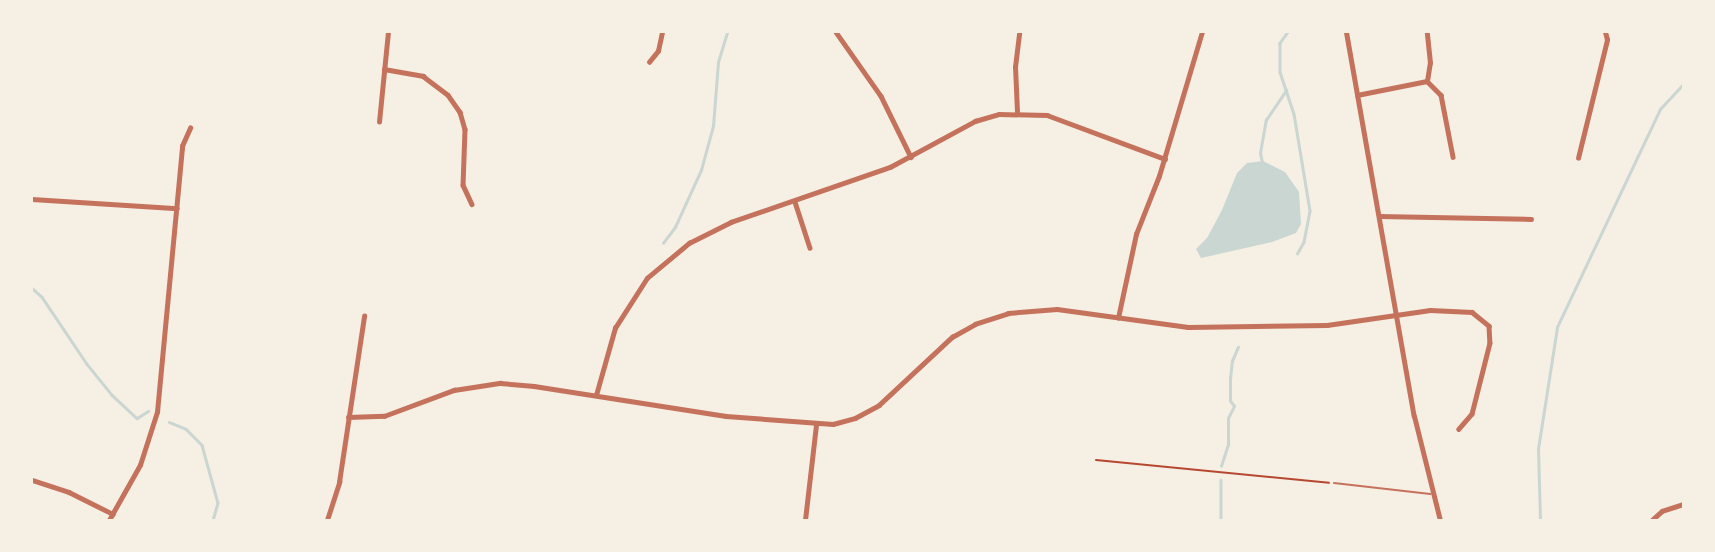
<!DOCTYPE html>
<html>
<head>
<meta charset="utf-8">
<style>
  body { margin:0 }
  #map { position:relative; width:1715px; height:552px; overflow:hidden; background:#f6efe4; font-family:"PT Sans Narrow",sans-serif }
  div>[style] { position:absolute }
  .water>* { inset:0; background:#c9d6d2 }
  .stream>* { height:2.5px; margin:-1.25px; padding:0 1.25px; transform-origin:1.25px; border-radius:1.25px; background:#c9d6d2 }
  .path>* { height:2px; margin:-1px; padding:0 1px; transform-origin:1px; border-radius:1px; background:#b5482f }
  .service>* { height:2px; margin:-1px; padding:0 1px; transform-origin:1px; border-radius:1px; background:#c5725c }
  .minor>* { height:4.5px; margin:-2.25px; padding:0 2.25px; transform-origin:2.25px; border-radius:2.25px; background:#c5725c }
  .tertiary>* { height:5px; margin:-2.5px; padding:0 2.5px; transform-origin:2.5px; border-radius:2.5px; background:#c5725c }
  span { translate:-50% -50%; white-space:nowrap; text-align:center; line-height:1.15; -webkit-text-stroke:5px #f6efe4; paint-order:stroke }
  .frame { position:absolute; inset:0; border:33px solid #f6efe4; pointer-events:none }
</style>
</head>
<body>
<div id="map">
  <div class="water">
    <div style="clip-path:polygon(1263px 161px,1285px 172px,1299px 192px,1301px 224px,1296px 233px,1272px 242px,1201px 258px,1196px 249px,1207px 238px,1222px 210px,1237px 173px,1247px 163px)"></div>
  </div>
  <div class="stream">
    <div style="left:1288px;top:32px;width:14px;rotate:126deg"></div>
    <div style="left:1280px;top:43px;width:29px;rotate:90deg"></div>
    <div style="left:1280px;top:72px;width:44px;rotate:71.6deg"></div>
    <div style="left:1294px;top:114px;width:98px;rotate:80.6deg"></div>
    <div style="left:1310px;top:211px;width:32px;rotate:101deg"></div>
    <div style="left:1304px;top:242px;width:13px;rotate:119deg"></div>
    <div style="left:1291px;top:32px;width:1px"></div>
    <div style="left:1262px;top:163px;width:10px;rotate:-101deg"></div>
    <div style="left:1260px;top:153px;width:34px;rotate:-80deg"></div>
    <div style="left:1266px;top:120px;width:36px;rotate:-56deg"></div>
    <div style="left:663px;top:243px;width:20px;rotate:-53deg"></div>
    <div style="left:675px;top:227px;width:63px;rotate:-65.5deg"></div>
    <div style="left:701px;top:170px;width:46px;rotate:-74.7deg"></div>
    <div style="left:713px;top:126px;width:64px;rotate:-85.5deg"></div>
    <div style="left:718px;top:62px;width:31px;rotate:-73deg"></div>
    <div style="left:32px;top:288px;width:13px;rotate:42deg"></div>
    <div style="left:42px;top:297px;width:81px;rotate:56.1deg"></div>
    <div style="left:87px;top:364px;width:40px;rotate:51deg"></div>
    <div style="left:112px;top:395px;width:34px;rotate:43deg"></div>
    <div style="left:137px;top:418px;width:13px;rotate:-32deg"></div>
    <div style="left:169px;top:422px;width:18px;rotate:22deg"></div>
    <div style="left:186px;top:429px;width:23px;rotate:45deg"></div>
    <div style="left:202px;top:445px;width:60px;rotate:74.6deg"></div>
    <div style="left:218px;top:503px;width:18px;rotate:106deg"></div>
    <div style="left:1221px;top:466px;width:23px;rotate:-72deg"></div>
    <div style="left:1228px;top:444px;width:26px;rotate:-90deg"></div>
    <div style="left:1228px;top:418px;width:13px;rotate:-63deg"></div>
    <div style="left:1234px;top:406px;width:6px;rotate:-129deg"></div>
    <div style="left:1230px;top:401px;width:22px;rotate:-90deg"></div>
    <div style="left:1230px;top:379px;width:18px;rotate:-84deg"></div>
    <div style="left:1232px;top:361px;width:15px;rotate:-67deg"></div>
    <div style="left:1221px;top:480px;width:40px;rotate:90deg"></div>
    <div style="left:1540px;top:520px;width:71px;rotate:-91.6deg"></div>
    <div style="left:1538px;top:449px;width:123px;rotate:-81.1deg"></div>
    <div style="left:1557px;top:327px;width:241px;rotate:-64.7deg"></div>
    <div style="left:1660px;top:109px;width:35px;rotate:-47deg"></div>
  </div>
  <div class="path">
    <div style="left:1096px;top:460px;width:234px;rotate:5.6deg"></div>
  </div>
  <div class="service">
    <div style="left:1334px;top:483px;width:97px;rotate:6.5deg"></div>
  </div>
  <div class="minor">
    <div style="left:836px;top:32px;width:78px;rotate:54.9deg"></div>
    <div style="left:881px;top:96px;width:68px;rotate:63.8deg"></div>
    <div style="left:649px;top:62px;width:14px;rotate:-51deg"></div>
    <div style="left:658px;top:51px;width:19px;rotate:-78deg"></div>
    <div style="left:384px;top:69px;width:40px;rotate:10deg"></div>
    <div style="left:423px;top:76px;width:31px;rotate:37deg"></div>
    <div style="left:448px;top:95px;width:21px;rotate:55deg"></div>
    <div style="left:460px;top:112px;width:18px;rotate:74deg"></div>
    <div style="left:465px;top:129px;width:56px;rotate:92deg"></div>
    <div style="left:463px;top:185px;width:21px;rotate:65deg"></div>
    <div style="left:1427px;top:81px;width:20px;rotate:45deg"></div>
    <div style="left:1441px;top:95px;width:63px;rotate:79deg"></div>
    <div style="left:1357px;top:95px;width:71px;rotate:-11.3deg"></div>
    <div style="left:1427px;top:81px;width:18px;rotate:-81deg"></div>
    <div style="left:1430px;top:63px;width:31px;rotate:-96deg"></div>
    <div style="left:1017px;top:112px;width:45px;rotate:-92.5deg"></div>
    <div style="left:1015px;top:67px;width:35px;rotate:-83deg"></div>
    <div style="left:379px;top:122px;width:90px;rotate:-84.3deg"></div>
    <div style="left:1578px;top:158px;width:122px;rotate:-76.2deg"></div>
    <div style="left:1607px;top:40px;width:8px;rotate:-104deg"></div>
    <div style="left:32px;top:199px;width:145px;rotate:3.6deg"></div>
    <div style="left:795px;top:202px;width:48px;rotate:71.9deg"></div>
    <div style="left:1379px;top:216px;width:152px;rotate:1.1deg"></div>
    <div style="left:1118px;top:318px;width:86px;rotate:-77.9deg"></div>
    <div style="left:1136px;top:234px;width:62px;rotate:-68.4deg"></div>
    <div style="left:1159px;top:176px;width:150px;rotate:-73.4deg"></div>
    <div style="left:596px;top:395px;width:70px;rotate:-74.2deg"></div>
    <div style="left:615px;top:328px;width:59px;rotate:-57.4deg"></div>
    <div style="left:647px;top:278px;width:55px;rotate:-39.8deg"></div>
    <div style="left:689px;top:243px;width:47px;rotate:-26.6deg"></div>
    <div style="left:731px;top:222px;width:168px;rotate:-19.1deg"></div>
    <div style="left:890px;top:167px;width:97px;rotate:-28.4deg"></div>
    <div style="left:975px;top:121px;width:25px;rotate:-16deg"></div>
    <div style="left:999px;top:114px;width:48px;rotate:1.2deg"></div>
    <div style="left:1047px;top:115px;width:126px;rotate:20.4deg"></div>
    <div style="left:348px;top:417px;width:36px;rotate:-2deg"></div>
    <div style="left:384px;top:416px;width:75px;rotate:-20.4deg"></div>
    <div style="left:454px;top:390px;width:47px;rotate:-8.7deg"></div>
    <div style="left:500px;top:383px;width:34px;rotate:5deg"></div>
    <div style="left:534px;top:386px;width:194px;rotate:8.9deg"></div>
    <div style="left:726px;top:416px;width:107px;rotate:4.3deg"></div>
    <div style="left:833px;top:424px;width:23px;rotate:-15deg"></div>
    <div style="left:855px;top:418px;width:27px;rotate:-28deg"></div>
    <div style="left:879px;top:405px;width:100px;rotate:-43deg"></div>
    <div style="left:952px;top:337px;width:26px;rotate:-29deg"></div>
    <div style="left:975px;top:324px;width:35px;rotate:-18deg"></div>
    <div style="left:1008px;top:313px;width:49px;rotate:-4.7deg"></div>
    <div style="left:1057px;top:309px;width:132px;rotate:7.8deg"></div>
    <div style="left:1188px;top:327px;width:139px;rotate:-0.8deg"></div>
    <div style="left:1327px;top:325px;width:104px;rotate:-8.3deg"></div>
    <div style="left:1430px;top:310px;width:42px;rotate:2.7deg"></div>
    <div style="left:1472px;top:312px;width:22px;rotate:39deg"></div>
    <div style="left:1489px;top:326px;width:17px;rotate:87deg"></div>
    <div style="left:1490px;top:343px;width:73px;rotate:104.2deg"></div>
    <div style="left:1472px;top:414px;width:20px;rotate:131deg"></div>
    <div style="left:32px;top:480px;width:39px;rotate:18deg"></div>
    <div style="left:69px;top:492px;width:49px;rotate:26.6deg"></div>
    <div style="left:109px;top:520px;width:63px;rotate:-60.6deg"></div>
    <div style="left:140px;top:465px;width:56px;rotate:-72.2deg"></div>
    <div style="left:157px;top:412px;width:267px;rotate:-84.6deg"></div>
    <div style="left:182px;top:146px;width:20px;rotate:-66deg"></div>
    <div style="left:327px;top:520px;width:40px;rotate:-72deg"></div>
    <div style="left:339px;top:482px;width:168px;rotate:-81.4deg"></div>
    <div style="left:805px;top:520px;width:96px;rotate:-83.4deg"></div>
    <div style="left:1652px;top:520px;width:13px;rotate:-42deg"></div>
    <div style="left:1662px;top:511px;width:23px;rotate:-18deg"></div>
  </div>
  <div class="tertiary">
    <div style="left:1346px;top:32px;width:390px;rotate:80deg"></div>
    <div style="left:1414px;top:416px;width:107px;rotate:76deg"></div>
  </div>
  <div class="frame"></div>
</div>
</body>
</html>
